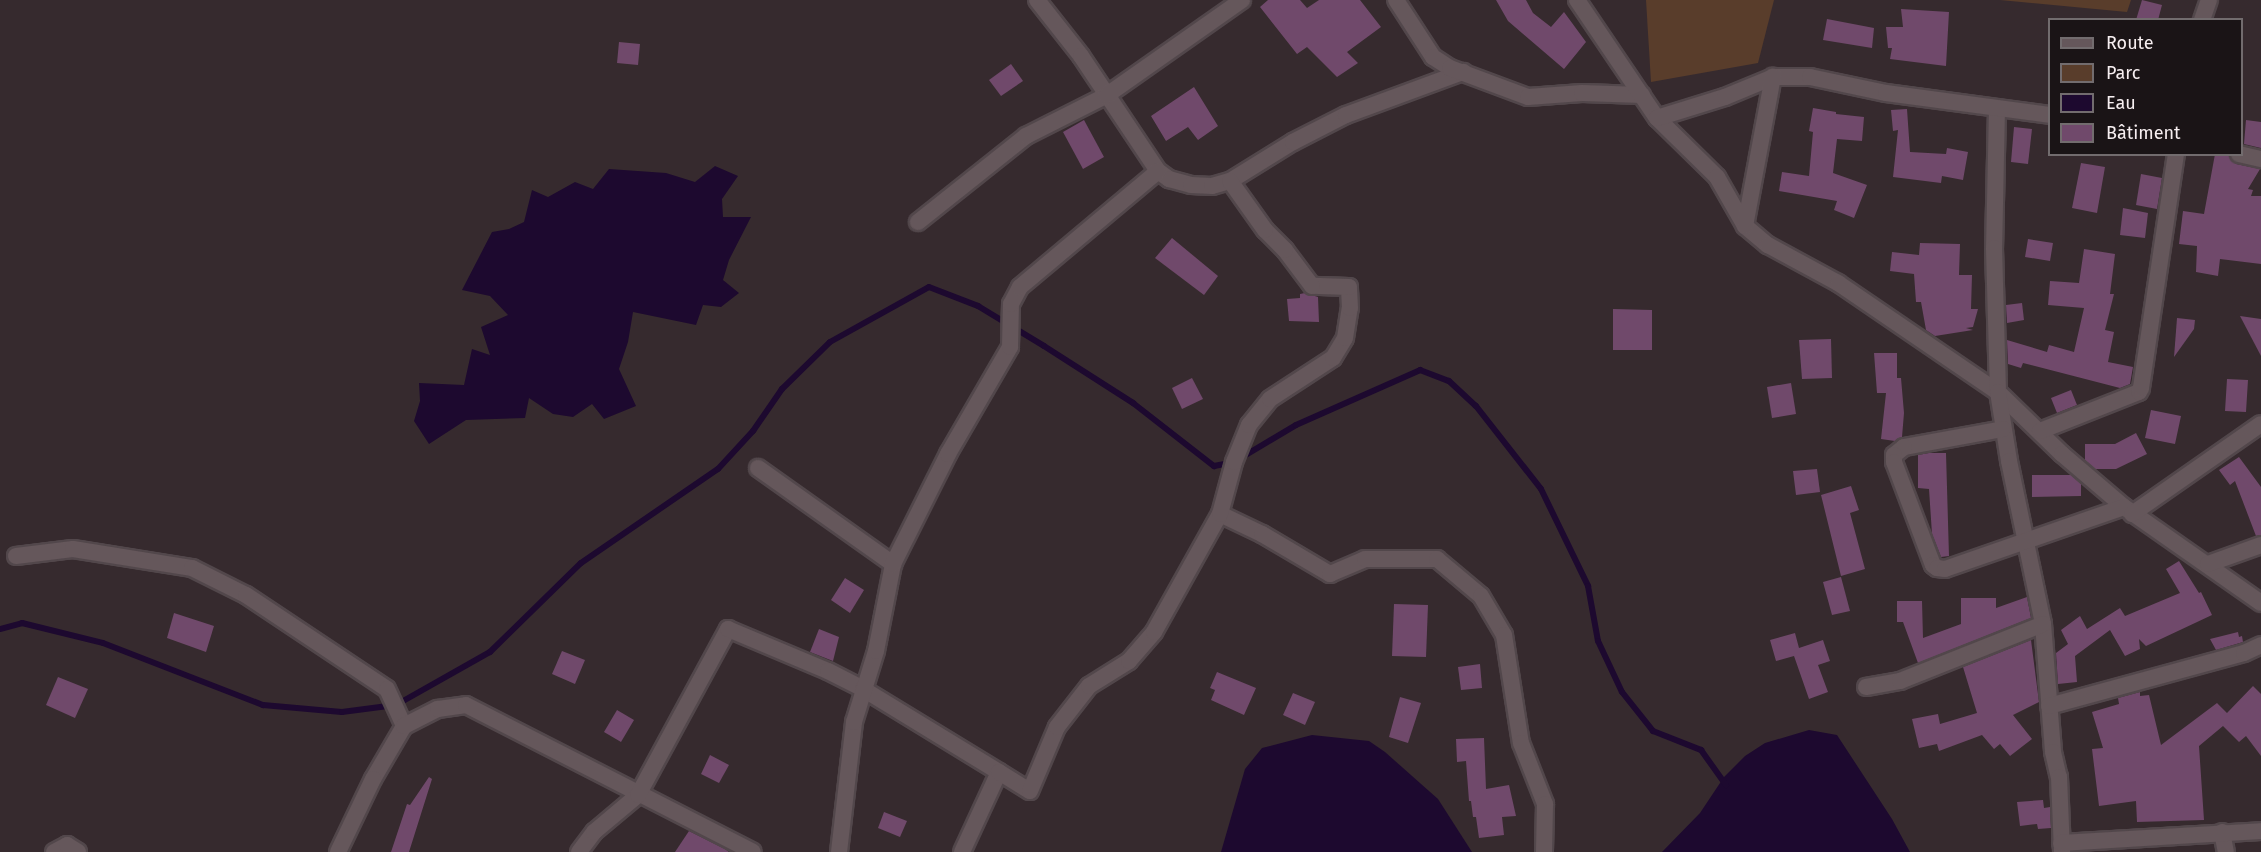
<!DOCTYPE html>
<html>
<head>
<meta charset="utf-8">
<style>
  body { margin:0 }
  #map { position:relative; width:2261px; height:852px; overflow:hidden; background:#362a2e; font-family:"Fira Sans",sans-serif }
  div>[style] { position:absolute }
  .green>* { inset:0; background:#593d2b }
  .water>* { inset:0; background:#1d092f }
  .stream>* { height:6px; margin:-3px; padding:0 3px; transform-origin:3px; border-radius:3px; background:#1d092f }
  .building>* { inset:0; background:#70496b }
  .roads { filter:drop-shadow(2px 0 #52474b) drop-shadow(-2px 0 #52474b) drop-shadow(0 2px #52474b) drop-shadow(0 -2px #52474b) }
  .minor>* { height:16px; margin:-8px; padding:0 8px; transform-origin:8px; border-radius:8px; background:#65575b }
  span { translate:-50% -50%; white-space:nowrap; text-align:center; line-height:1.15; -webkit-text-stroke:4.5px #1a1416; paint-order:stroke }
  .legend { position:absolute; left:2048px; top:18px; width:195px; height:138px; box-sizing:border-box; background:#1a1416; border:2px solid #726c6e; margin:0; padding:8px 10px; list-style:none; font-size:18px; color:#f7eff1 }
  .legend li { display:flex; align-items:center; gap:12px; height:30px }
  .legend b { width:30px; border:2px solid #726c6e }
</style>
</head>
<body>
<div id="map">
  <div class="green">
    <div style="clip-path:polygon(1646px 0,1774px 0,1758px 63px,1651px 82px)"></div>
    <div style="clip-path:polygon(2000px 0,2131px 0,2127px 12px)"></div>
  </div>
  <div class="water">
    <div style="clip-path:polygon(715px 166px,738px 176px,722px 199px,723px 217px,751px 217px,729px 260px,723px 280px,739px 293px,721px 307px,703px 305px,696px 325px,633px 312px,628px 342px,619px 369px,636px 406px,604px 419px,592px 404px,573px 417px,553px 414px,529px 398px,525px 418px,466px 420px,429px 444px,414px 421px,420px 401px,419px 383px,464px 385px,472px 349px,490px 355px,481px 327px,508px 315px,490px 296px,462px 290px,492px 232px,509px 229px,524px 222px,532px 190px,548px 197px,575px 182px,593px 189px,609px 169px,666px 173px,695px 182px)"></div>
    <div style="clip-path:polygon(1809px 730px,1837px 735px,1892px 819px,1910px 852px,1662px 852px,1700px 813px,1724px 777px,1745px 756px,1765px 743px)"></div>
    <div style="clip-path:polygon(1312px 735px,1369px 741px,1385px 752px,1438px 799px,1472px 852px,1221px 852px,1245px 769px,1262px 748px)"></div>
  </div>
  <div class="stream">
    <div style="left:0;top:629px;width:23px;rotate:-15deg"></div>
    <div style="left:22px;top:623px;width:83px;rotate:13.9deg"></div>
    <div style="left:103px;top:643px;width:172px;rotate:21.2deg"></div>
    <div style="left:263px;top:705px;width:79px;rotate:5.1deg"></div>
    <div style="left:342px;top:712px;width:54px;rotate:-7.4deg"></div>
    <div style="left:396px;top:705px;width:108px;rotate:-29.4deg"></div>
    <div style="left:490px;top:652px;width:127px;rotate:-44.4deg"></div>
    <div style="left:581px;top:563px;width:166px;rotate:-34.5deg"></div>
    <div style="left:718px;top:469px;width:52px;rotate:-47.4deg"></div>
    <div style="left:753px;top:431px;width:51px;rotate:-55.4deg"></div>
    <div style="left:782px;top:389px;width:67px;rotate:-44.4deg"></div>
    <div style="left:830px;top:342px;width:113px;rotate:-29.1deg"></div>
    <div style="left:929px;top:287px;width:53px;rotate:21.2deg"></div>
    <div style="left:978px;top:306px;width:77px;rotate:31.2deg"></div>
    <div style="left:1044px;top:346px;width:106px;rotate:32.6deg"></div>
    <div style="left:1133px;top:403px;width:103px;rotate:37.9deg"></div>
    <div style="left:1214px;top:466px;width:20px;rotate:-11deg"></div>
    <div style="left:1234px;top:462px;width:72px;rotate:-30.8deg"></div>
    <div style="left:1296px;top:425px;width:136px;rotate:-23.9deg"></div>
    <div style="left:1420px;top:370px;width:31px;rotate:21deg"></div>
    <div style="left:1449px;top:381px;width:37px;rotate:43deg"></div>
    <div style="left:1476px;top:406px;width:105px;rotate:51.9deg"></div>
    <div style="left:1541px;top:489px;width:108px;rotate:64.1deg"></div>
    <div style="left:1588px;top:586px;width:56px;rotate:79.7deg"></div>
    <div style="left:1598px;top:641px;width:56px;rotate:64.8deg"></div>
    <div style="left:1622px;top:692px;width:50px;rotate:51.5deg"></div>
    <div style="left:1653px;top:731px;width:52px;rotate:21.6deg"></div>
    <div style="left:1701px;top:750px;width:43px;rotate:54.5deg"></div>
  </div>
  <div class="building">
    <div style="clip-path:polygon(1268px 0,1300px 0,1307px 8px,1319px 0,1360px 0,1381px 27px,1347px 52px,1358px 63px,1337px 77px,1307px 47px,1297px 54px,1260px 7px)"></div>
    <div style="clip-path:polygon(1496px 0,1526px 0,1533px 13px,1551px 27px,1564px 12px,1586px 42px,1564px 69px,1508px 21px)"></div>
    <div style="clip-path:polygon(2142px 0,2162px 5px,2158px 20px,2136px 20px)"></div>
    <div style="clip-path:polygon(1901px 9px,1949px 12px,1946px 66px,1890px 59px,1892px 48px,1888px 48px,1886px 27px,1903px 27px)"></div>
    <div style="clip-path:polygon(1827px 19px,1874px 28px,1872px 48px,1823px 40px)"></div>
    <div style="clip-path:polygon(619px 42px,640px 44px,638px 65px,617px 63px)"></div>
    <div style="clip-path:polygon(1011px 64px,1023px 81px,1001px 96px,989px 80px)"></div>
    <div style="clip-path:polygon(1194px 87px,1218px 126px,1198px 140px,1188px 127px,1166px 141px,1151px 116px)"></div>
    <div style="clip-path:polygon(1813px 108px,1836px 112px,1836px 114px,1864px 117px,1862px 141px,1837px 139px,1833px 173px,1867px 185px,1854px 218px,1834px 210px,1837px 201px,1779px 191px,1782px 172px,1809px 176px,1813px 132px,1809px 131px)"></div>
    <div style="clip-path:polygon(1907px 109px,1910px 152px,1946px 154px,1947px 148px,1968px 152px,1963px 180px,1942px 176px,1941px 183px,1893px 177px,1898px 130px,1893px 131px,1891px 110px)"></div>
    <div style="clip-path:polygon(1084px 120px,1104px 157px,1083px 169px,1063px 132px)"></div>
    <div style="clip-path:polygon(2246px 120px,2261px 122px,2261px 148px,2244px 144px)"></div>
    <div style="clip-path:polygon(2014px 127px,2032px 129px,2028px 164px,2011px 162px)"></div>
    <div style="clip-path:polygon(2215px 154px,2229px 156px,2236px 164px,2260px 169px,2248px 189px,2253px 190px,2251px 196px,2261px 196px,2261px 264px,2220px 259px,2218px 276px,2196px 272px,2197px 246px,2179px 244px,2183px 211px,2204px 214px)"></div>
    <div style="clip-path:polygon(2081px 163px,2105px 167px,2097px 213px,2072px 208px)"></div>
    <div style="clip-path:polygon(2141px 174px,2162px 178px,2157px 209px,2136px 205px)"></div>
    <div style="clip-path:polygon(2123px 208px,2148px 213px,2145px 238px,2120px 235px)"></div>
    <div style="clip-path:polygon(1172px 238px,1218px 276px,1204px 295px,1155px 258px)"></div>
    <div style="clip-path:polygon(2028px 239px,2053px 243px,2050px 261px,2025px 257px)"></div>
    <div style="clip-path:polygon(1920px 243px,1960px 244px,1959px 275px,1972px 275px,1971px 309px,1978px 309px,1973px 327px,1966px 328px,1973px 330px,1935px 336px,1926px 330px,1921px 302px,1916px 302px,1914px 274px,1890px 271px,1892px 252px,1919px 255px)"></div>
    <div style="clip-path:polygon(2084px 249px,2115px 254px,2110px 294px,2114px 294px,2105px 330px,2114px 332px,2108px 362px,2133px 367px,2130px 384px,2120px 388px,2023px 363px,2021px 368px,2008px 364px,2007px 340px,2047px 352px,2049px 345px,2074px 352px,2084px 308px,2048px 305px,2050px 281px,2079px 283px)"></div>
    <div style="clip-path:polygon(1305px 293px,1318px 297px,1319px 322px,1289px 321px,1287px 299px,1300px 298px,1300px 294px)"></div>
    <div style="clip-path:polygon(2022px 303px,2024px 320px,2007px 323px,2006px 305px)"></div>
    <div style="clip-path:polygon(1613px 309px,1652px 310px,1652px 350px,1613px 350px)"></div>
    <div style="clip-path:polygon(2240px 316px,2261px 319px,2261px 356px)"></div>
    <div style="clip-path:polygon(2177px 318px,2195px 320px,2194px 329px,2174px 357px)"></div>
    <div style="clip-path:polygon(1831px 339px,1832px 378px,1802px 379px,1799px 340px)"></div>
    <div style="clip-path:polygon(1874px 353px,1897px 353px,1897px 378px,1901px 378px,1904px 413px,1902px 437px,1895px 441px,1881px 439px,1886px 393px,1877px 393px)"></div>
    <div style="clip-path:polygon(1192px 378px,1203px 399px,1182px 409px,1172px 388px)"></div>
    <div style="clip-path:polygon(2227px 379px,2248px 380px,2246px 412px,2225px 411px)"></div>
    <div style="clip-path:polygon(1791px 383px,1796px 414px,1772px 418px,1767px 387px)"></div>
    <div style="clip-path:polygon(2071px 390px,2077px 405px,2057px 413px,2051px 398px)"></div>
    <div style="clip-path:polygon(2151px 410px,2181px 416px,2175px 444px,2145px 438px)"></div>
    <div style="clip-path:polygon(2136px 433px,2147px 454px,2116px 469px,2095px 469px,2085px 460px,2085px 444px,2115px 444px)"></div>
    <div style="clip-path:polygon(1929px 453px,1946px 453px,1949px 556px,1941px 557px,1932px 534px,1929px 489px,1918px 488px,1918px 455px)"></div>
    <div style="clip-path:polygon(2239px 457px,2261px 487px,2261px 535px,2256px 536px,2235px 481px,2230px 485px,2219px 470px)"></div>
    <div style="clip-path:polygon(1817px 469px,1820px 492px,1796px 495px,1793px 471px)"></div>
    <div style="clip-path:polygon(2032px 475px,2071px 475px,2081px 484px,2081px 496px,2032px 497px)"></div>
    <div style="clip-path:polygon(1851px 486px,1859px 510px,1850px 513px,1865px 569px,1841px 576px,1821px 495px)"></div>
    <div style="clip-path:polygon(2179px 561px,2199px 593px,2201px 592px,2212px 615px,2146px 646px,2139px 639px,2140px 649px,2125px 656px,2110px 630px,2075px 656px,2077px 682px,2058px 684px,2056px 653px,2068px 644px,2061px 630px,2080px 616px,2087px 629px,2120px 608px,2125px 616px,2180px 593px,2166px 569px)"></div>
    <div style="clip-path:polygon(1841px 577px,1850px 611px,1832px 615px,1823px 582px)"></div>
    <div style="clip-path:polygon(845px 578px,864px 590px,850px 613px,831px 600px)"></div>
    <div style="clip-path:polygon(2027px 597px,2031px 618px,1918px 663px,1903px 622px,1897px 622px,1897px 601px,1922px 601px,1923px 638px,1961px 624px,1961px 598px,1996px 598px,1996px 608px)"></div>
    <div style="clip-path:polygon(1394px 604px,1428px 605px,1426px 657px,1392px 656px)"></div>
    <div style="clip-path:polygon(174px 613px,214px 626px,206px 652px,167px 638px)"></div>
    <div style="clip-path:polygon(819px 629px,839px 637px,833px 661px,810px 652px)"></div>
    <div style="clip-path:polygon(2238px 632px,2239px 637px,2242px 636px,2243px 642px,2216px 650px,2210px 639px)"></div>
    <div style="clip-path:polygon(1795px 633px,1799px 648px,1823px 640px,1830px 661px,1818px 665px,1828px 692px,1809px 699px,1794px 656px,1776px 661px,1770px 640px)"></div>
    <div style="clip-path:polygon(2031px 640px,2039px 702px,2013px 715px,2032px 739px,2010px 756px,2000px 744px,1994px 749px,1982px 735px,1939px 751px,1937px 744px,1919px 748px,1912px 719px,1938px 714px,1940px 724px,1977px 713px,1963px 667px)"></div>
    <div style="clip-path:polygon(562px 651px,585px 660px,575px 684px,552px 674px)"></div>
    <div style="clip-path:polygon(1480px 664px,1482px 688px,1461px 690px,1458px 667px)"></div>
    <div style="clip-path:polygon(1217px 672px,1256px 688px,1244px 715px,1211px 700px,1215px 690px,1210px 688px)"></div>
    <div style="clip-path:polygon(58px 677px,88px 689px,75px 718px,46px 705px)"></div>
    <div style="clip-path:polygon(2253px 686px,2261px 694px,2261px 756px,2246px 736px,2239px 742px,2223px 726px,2199px 746px,2204px 820px,2137px 822px,2136px 801px,2099px 806px,2092px 749px,2103px 748px,2092px 712px,2119px 704px,2118px 698px,2140px 692px,2140px 696px,2149px 695px,2161px 745px,2217px 703px,2227px 713px)"></div>
    <div style="clip-path:polygon(1293px 693px,1315px 702px,1305px 725px,1283px 715px)"></div>
    <div style="clip-path:polygon(1400px 697px,1421px 703px,1408px 743px,1389px 737px)"></div>
    <div style="clip-path:polygon(617px 710px,634px 720px,621px 742px,604px 732px)"></div>
    <div style="clip-path:polygon(1484px 738px,1486px 789px,1509px 785px,1516px 816px,1502px 817px,1504px 835px,1479px 838px,1476px 817px,1473px 817px,1471px 801px,1469px 801px,1466px 761px,1457px 762px,1456px 739px)"></div>
    <div style="clip-path:polygon(710px 755px,729px 765px,719px 783px,701px 774px)"></div>
    <div style="clip-path:polygon(429px 777px,432px 779px,409px 852px,391px 852px,407px 804px,410px 805px)"></div>
    <div style="clip-path:polygon(2043px 800px,2044px 808px,2050px 807px,2051px 828px,2038px 829px,2037px 824px,2020px 826px,2017px 802px)"></div>
    <div style="clip-path:polygon(884px 812px,907px 821px,900px 837px,878px 828px)"></div>
    <div style="clip-path:polygon(689px 831px,725px 849px,729px 852px,675px 852px)"></div>
  </div>
  <div class="roads">
    <div class="minor">
      <div style="left:1037px;top:0;width:71px;rotate:51.8deg"></div>
      <div style="left:1081px;top:56px;width:138px;rotate:56.2deg"></div>
      <div style="left:1158px;top:171px;width:14px;rotate:36deg"></div>
      <div style="left:1169px;top:179px;width:23px;rotate:15deg"></div>
      <div style="left:1191px;top:185px;width:21px;rotate:3deg"></div>
      <div style="left:1212px;top:186px;width:19px;rotate:-16deg"></div>
      <div style="left:1230px;top:181px;width:74px;rotate:-31.8deg"></div>
      <div style="left:1293px;top:142px;width:59px;rotate:-27deg"></div>
      <div style="left:1346px;top:115px;width:125px;rotate:-20.2deg"></div>
      <div style="left:1396px;top:0;width:68px;rotate:57deg"></div>
      <div style="left:1433px;top:57px;width:20px;rotate:33deg"></div>
      <div style="left:1450px;top:68px;width:83px;rotate:20.4deg"></div>
      <div style="left:1528px;top:97px;width:54px;rotate:-4.2deg"></div>
      <div style="left:1582px;top:93px;width:60px;rotate:1.9deg"></div>
      <div style="left:1577px;top:0;width:143px;rotate:55.9deg"></div>
      <div style="left:1657px;top:118px;width:84px;rotate:44.5deg"></div>
      <div style="left:1717px;top:177px;width:56px;rotate:60.3deg"></div>
      <div style="left:1745px;top:226px;width:30px;rotate:40deg"></div>
      <div style="left:1768px;top:245px;width:80px;rotate:28.5deg"></div>
      <div style="left:1838px;top:283px;width:194px;rotate:34.3deg"></div>
      <div style="left:1998px;top:392px;width:89px;rotate:44.1deg"></div>
      <div style="left:2062px;top:454px;width:82px;rotate:40.5deg"></div>
      <div style="left:2124px;top:507px;width:167px;rotate:35deg"></div>
      <div style="left:2202px;top:20px;width:21px;rotate:-71deg"></div>
      <div style="left:1997px;top:108px;width:140px;rotate:91.2deg"></div>
      <div style="left:1994px;top:248px;width:144px;rotate:88.4deg"></div>
      <div style="left:1998px;top:392px;width:70px;rotate:80.9deg"></div>
      <div style="left:2009px;top:461px;width:167px;rotate:78.2deg"></div>
      <div style="left:2043px;top:624px;width:128px;rotate:85.5deg"></div>
      <div style="left:2053px;top:752px;width:26px;rotate:77deg"></div>
      <div style="left:2059px;top:777px;width:75px;rotate:87.7deg"></div>
      <div style="left:1657px;top:118px;width:71px;rotate:-17.2deg"></div>
      <div style="left:1725px;top:97px;width:52px;rotate:-22.6deg"></div>
      <div style="left:1773px;top:77px;width:37px"></div>
      <div style="left:1810px;top:77px;width:78px;rotate:11.9deg"></div>
      <div style="left:1886px;top:93px;width:165px;rotate:7.6deg"></div>
      <div style="left:2239px;top:154px;width:23px;rotate:13deg"></div>
      <div style="left:918px;top:222px;width:138px;rotate:-38.5deg"></div>
      <div style="left:1026px;top:136px;width:91px;rotate:-26.8deg"></div>
      <div style="left:1107px;top:95px;width:165px;rotate:-35.1deg"></div>
      <div style="left:1745px;top:226px;width:152px;rotate:-79.4deg"></div>
      <div style="left:2003px;top:429px;width:101px;rotate:169.7deg"></div>
      <div style="left:1904px;top:447px;width:13px;rotate:141deg"></div>
      <div style="left:1894px;top:455px;width:7px;rotate:90deg"></div>
      <div style="left:1894px;top:462px;width:110px;rotate:69.3deg"></div>
      <div style="left:1933px;top:565px;width:5px;rotate:37deg"></div>
      <div style="left:1937px;top:568px;width:8px;rotate:7deg"></div>
      <div style="left:1945px;top:569px;width:189px;rotate:-19.1deg"></div>
      <div style="left:2040px;top:431px;width:106px;rotate:-21.5deg"></div>
      <div style="left:2139px;top:392px;width:4px;rotate:-63deg"></div>
      <div style="left:2141px;top:388px;width:237px;rotate:-81.5deg"></div>
      <div style="left:758px;top:468px;width:166px;rotate:35.4deg"></div>
      <div style="left:1220px;top:514px;width:47px;rotate:25.5deg"></div>
      <div style="left:1262px;top:534px;width:79px;rotate:30.5deg"></div>
      <div style="left:1330px;top:574px;width:38px;rotate:-23deg"></div>
      <div style="left:1365px;top:559px;width:72px"></div>
      <div style="left:1437px;top:559px;width:57px;rotate:40.1deg"></div>
      <div style="left:1481px;top:596px;width:45px;rotate:59.5deg"></div>
      <div style="left:1504px;top:635px;width:109px;rotate:81.1deg"></div>
      <div style="left:1521px;top:743px;width:66px;rotate:68.5deg"></div>
      <div style="left:1545px;top:804px;width:48px;rotate:91.2deg"></div>
      <div style="left:2132px;top:514px;width:157px;rotate:-34.9deg"></div>
      <div style="left:16px;top:556px;width:57px;rotate:-7deg"></div>
      <div style="left:73px;top:549px;width:121px;rotate:9.1deg"></div>
      <div style="left:192px;top:568px;width:60px;rotate:26.6deg"></div>
      <div style="left:246px;top:595px;width:169px;rotate:33.7deg"></div>
      <div style="left:387px;top:689px;width:41px;rotate:65.3deg"></div>
      <div style="left:404px;top:726px;width:61px;rotate:120.3deg"></div>
      <div style="left:373px;top:779px;width:81px;rotate:115.6deg"></div>
      <div style="left:2208px;top:564px;width:56px;rotate:-19.7deg"></div>
      <div style="left:1866px;top:687px;width:35px;rotate:-10deg"></div>
      <div style="left:1900px;top:681px;width:154px;rotate:-21.7deg"></div>
      <div style="left:2049px;top:706px;width:202px;rotate:-15.2deg"></div>
      <div style="left:2244px;top:653px;width:19px;rotate:-25deg"></div>
      <div style="left:404px;top:726px;width:38px;rotate:-27deg"></div>
      <div style="left:438px;top:709px;width:28px;rotate:-8deg"></div>
      <div style="left:466px;top:705px;width:322px;rotate:27.1deg"></div>
      <div style="left:2222px;top:832px;width:20px;rotate:79deg"></div>
      <div style="left:2061px;top:843px;width:200px;rotate:-3.4deg"></div>
      <div style="left:54px;top:852px;width:15px;rotate:-28deg"></div>
      <div style="left:67px;top:845px;width:13px;rotate:32deg"></div>
      <div style="left:579px;top:852px;width:25px;rotate:-53deg"></div>
      <div style="left:594px;top:832px;width:57px;rotate:-40.1deg"></div>
      <div style="left:638px;top:795px;width:189px;rotate:-61.5deg"></div>
      <div style="left:728px;top:629px;width:108px;rotate:22.8deg"></div>
      <div style="left:828px;top:671px;width:39px;rotate:27deg"></div>
      <div style="left:863px;top:689px;width:159px;rotate:31.4deg"></div>
      <div style="left:839px;top:852px;width:131px;rotate:-83.4deg"></div>
      <div style="left:854px;top:722px;width:74px;rotate:-72.8deg"></div>
      <div style="left:876px;top:651px;width:89px;rotate:-78.9deg"></div>
      <div style="left:893px;top:564px;width:123px;rotate:-63.4deg"></div>
      <div style="left:948px;top:454px;width:124px;rotate:-59.9deg"></div>
      <div style="left:1010px;top:347px;width:43px;rotate:-88.7deg"></div>
      <div style="left:1011px;top:304px;width:19px;rotate:-62deg"></div>
      <div style="left:1020px;top:287px;width:180px;rotate:-40deg"></div>
      <div style="left:962px;top:852px;width:88px;rotate:-65.2deg"></div>
      <div style="left:999px;top:772px;width:36px;rotate:32deg"></div>
      <div style="left:1030px;top:791px;width:69px;rotate:-67.1deg"></div>
      <div style="left:1057px;top:727px;width:52px;rotate:-52deg"></div>
      <div style="left:1089px;top:686px;width:47px;rotate:-32deg"></div>
      <div style="left:1129px;top:661px;width:38px;rotate:-49deg"></div>
      <div style="left:1154px;top:632px;width:135px;rotate:-60.8deg"></div>
      <div style="left:1220px;top:514px;width:54px;rotate:-74.9deg"></div>
      <div style="left:1234px;top:462px;width:40px;rotate:-68deg"></div>
      <div style="left:1249px;top:425px;width:33px;rotate:-51deg"></div>
      <div style="left:1270px;top:399px;width:75px;rotate:-33.1deg"></div>
      <div style="left:1333px;top:358px;width:23px;rotate:-59deg"></div>
      <div style="left:1345px;top:338px;width:30px;rotate:-81deg"></div>
      <div style="left:1350px;top:308px;width:21px;rotate:-93deg"></div>
      <div style="left:1349px;top:287px;width:37px;rotate:-178deg"></div>
      <div style="left:1312px;top:286px;width:45px;rotate:-126.9deg"></div>
      <div style="left:1285px;top:250px;width:28px;rotate:-135deg"></div>
      <div style="left:1265px;top:230px;width:60px;rotate:-125.5deg"></div>
    </div>
  </div>
  <ul class="legend">
  <li><b style="height:8px;background:#65575b"></b>Route</li>
  <li><b style="height:16px;background:#593d2b"></b>Parc</li>
  <li><b style="height:16px;background:#1d092f"></b>Eau</li>
  <li><b style="height:16px;background:#70496b"></b>Bâtiment</li>
  </ul>
</div>
</body>
</html>
